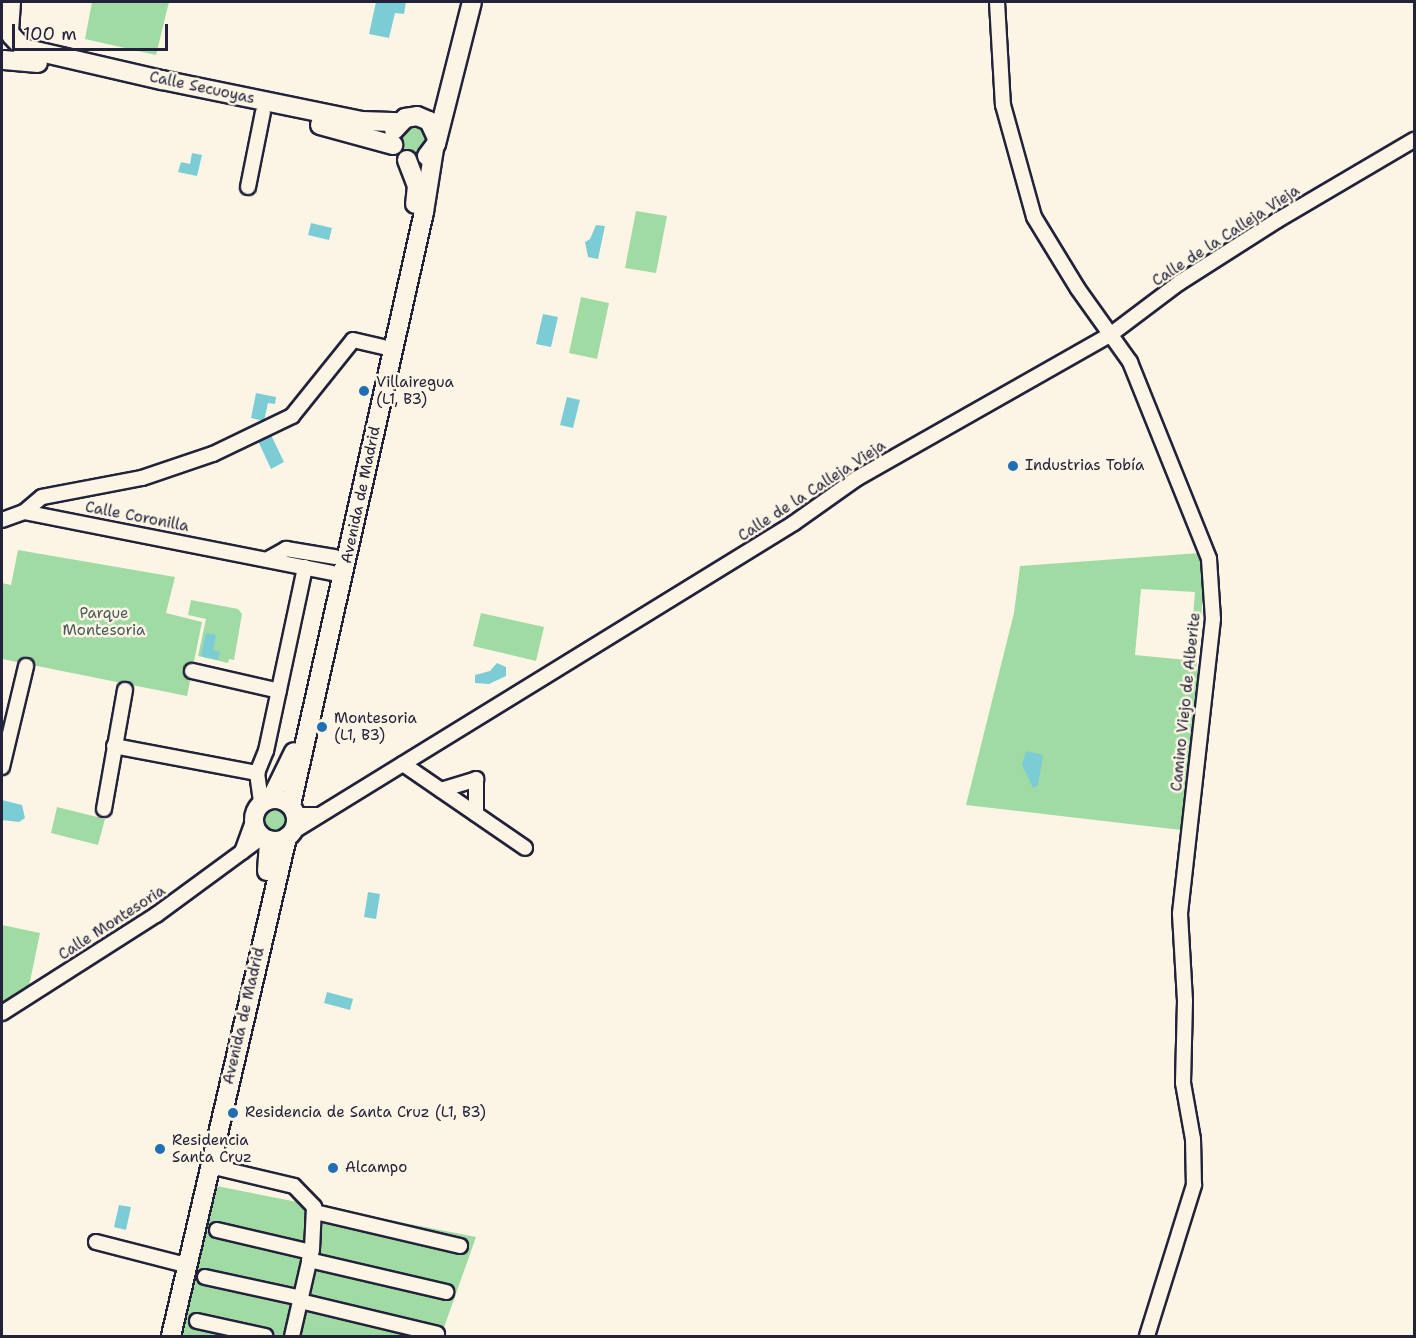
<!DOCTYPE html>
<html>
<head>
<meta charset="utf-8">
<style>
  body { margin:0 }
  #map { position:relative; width:1416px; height:1338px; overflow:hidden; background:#fcf5e5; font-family:"Shantell Sans",sans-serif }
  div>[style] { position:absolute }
  .green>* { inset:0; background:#9fdba2 }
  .round { border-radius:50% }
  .water>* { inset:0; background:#7cccd5 }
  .roads { filter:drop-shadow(2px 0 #22223b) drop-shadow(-2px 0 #22223b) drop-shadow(0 2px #22223b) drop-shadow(0 -2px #22223b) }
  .minor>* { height:14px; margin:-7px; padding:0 7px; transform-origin:7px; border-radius:7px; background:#fcf5e5 }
  .major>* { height:18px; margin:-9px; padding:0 9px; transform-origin:9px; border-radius:9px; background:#fcf5e5 }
  .major>.ring { margin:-9px; padding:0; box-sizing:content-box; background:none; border:18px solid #fcf5e5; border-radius:50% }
  .dots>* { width:16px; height:16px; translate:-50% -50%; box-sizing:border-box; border:3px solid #fcf5e5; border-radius:50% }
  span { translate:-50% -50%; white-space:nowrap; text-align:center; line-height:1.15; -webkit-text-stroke:5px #fcf5e5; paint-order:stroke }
  .street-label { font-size:15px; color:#22223b }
  .poi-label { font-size:15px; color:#22223b }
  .left { translate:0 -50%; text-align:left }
  .park-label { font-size:15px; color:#485a5a }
  .frame { position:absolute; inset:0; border:3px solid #22223b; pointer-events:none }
  .scale { position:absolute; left:12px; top:24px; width:156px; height:27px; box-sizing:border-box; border:3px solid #22223b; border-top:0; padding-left:8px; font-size:18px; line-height:21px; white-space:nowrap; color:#22223b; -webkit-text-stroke:4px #fcf5e5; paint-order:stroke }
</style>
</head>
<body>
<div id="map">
  <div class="green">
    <div style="clip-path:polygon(92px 2px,169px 2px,156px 55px,85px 39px)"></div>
    <div class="round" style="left:400px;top:124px;width:28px;height:28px"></div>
    <div style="clip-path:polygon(636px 211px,667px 216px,656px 273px,625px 268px)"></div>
    <div style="clip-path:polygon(581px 297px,609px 303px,597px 359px,569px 353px)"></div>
    <div style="clip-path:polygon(18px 550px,175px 577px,166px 613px,202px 622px,187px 696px,2px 659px,2px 583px,11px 585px)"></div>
    <div style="clip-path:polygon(1200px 553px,1205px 571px,1201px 618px,1193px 617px,1195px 592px,1141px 589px,1135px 655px,1197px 661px,1196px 669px,1201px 670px,1189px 804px,1183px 811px,1181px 830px,966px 805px,1014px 613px,1020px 566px)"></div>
    <div style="clip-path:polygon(191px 600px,238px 609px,242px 614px,234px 660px,229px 659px,228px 663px,198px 656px,206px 619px,188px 615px)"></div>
    <div style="clip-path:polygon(481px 613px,544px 627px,536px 661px,473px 646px)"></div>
    <div class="round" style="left:261px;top:805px;width:28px;height:28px"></div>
    <div style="clip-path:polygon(57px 807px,105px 819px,98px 845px,51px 833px)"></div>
    <div style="clip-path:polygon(2px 925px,40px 933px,29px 986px,2px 1003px)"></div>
    <div style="clip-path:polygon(206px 1184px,476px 1237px,441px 1336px,175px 1336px)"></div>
  </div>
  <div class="water">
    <div style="clip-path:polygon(376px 2px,406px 2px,404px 14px,395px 13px,389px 38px,369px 34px)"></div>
    <div style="clip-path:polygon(192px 153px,202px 155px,197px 176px,178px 172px,181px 162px,190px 164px)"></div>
    <div style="clip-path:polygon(311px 223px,332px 228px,329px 240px,308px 235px)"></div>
    <div style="clip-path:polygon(596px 225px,605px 226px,598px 259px,588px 257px,585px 242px,590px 239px)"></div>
    <div style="clip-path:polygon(543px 314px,558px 317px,551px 347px,536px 344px)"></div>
    <div style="clip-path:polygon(256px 393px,276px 397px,275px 404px,268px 403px,264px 421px,251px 418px)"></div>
    <div style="clip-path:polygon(567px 397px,580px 400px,573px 428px,560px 425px)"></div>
    <div style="clip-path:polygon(271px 435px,284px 462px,271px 469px,258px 441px)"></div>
    <div style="clip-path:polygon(206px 633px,216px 635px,213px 650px,220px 652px,218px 660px,201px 656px)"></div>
    <div style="clip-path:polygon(497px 663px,506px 667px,506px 676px,489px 684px,475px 683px,475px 675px,490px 671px)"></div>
    <div style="clip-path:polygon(1026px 751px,1043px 755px,1038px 785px,1033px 788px,1022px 765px)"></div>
    <div style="clip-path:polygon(2px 800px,22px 805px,25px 818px,19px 822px,2px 820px)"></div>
    <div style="clip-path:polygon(368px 892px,380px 894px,376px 919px,364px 917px)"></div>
    <div style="clip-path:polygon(327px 992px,353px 999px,350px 1010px,324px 1003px)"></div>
    <div style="clip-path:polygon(119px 1205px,131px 1207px,126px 1230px,114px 1227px)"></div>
  </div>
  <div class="roads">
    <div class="minor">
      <div style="left:997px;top:2px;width:103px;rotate:86.7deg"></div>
      <div style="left:1003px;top:105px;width:116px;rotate:74.5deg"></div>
      <div style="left:1034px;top:217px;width:84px;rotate:58.6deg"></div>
      <div style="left:1078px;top:289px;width:90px;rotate:54.5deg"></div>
      <div style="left:1130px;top:362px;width:212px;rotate:68.1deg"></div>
      <div style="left:1209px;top:559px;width:60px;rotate:86.2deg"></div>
      <div style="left:1213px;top:619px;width:297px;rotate:96.4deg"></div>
      <div style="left:1180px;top:914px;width:87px;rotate:86.7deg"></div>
      <div style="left:1185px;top:1001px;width:82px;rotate:91.4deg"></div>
      <div style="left:1183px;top:1083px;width:57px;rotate:79.9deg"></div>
      <div style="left:1193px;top:1139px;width:46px;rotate:88.8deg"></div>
      <div style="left:1194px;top:1185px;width:158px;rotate:107.3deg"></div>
      <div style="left:248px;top:187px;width:76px;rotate:-78.7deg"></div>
      <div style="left:24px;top:512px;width:23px;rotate:-40deg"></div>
      <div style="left:42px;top:497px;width:102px;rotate:-10.8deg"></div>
      <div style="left:142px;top:478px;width:75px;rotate:-18.7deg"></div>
      <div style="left:213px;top:454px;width:88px;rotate:-25.7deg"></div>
      <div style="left:292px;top:416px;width:97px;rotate:-51.2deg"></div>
      <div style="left:353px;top:340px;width:31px;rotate:13deg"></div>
      <div style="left:2px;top:520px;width:23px;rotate:-20deg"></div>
      <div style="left:24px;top:512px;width:314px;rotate:11.2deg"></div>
      <div style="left:268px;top:559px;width:21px;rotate:-29deg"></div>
      <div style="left:286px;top:549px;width:50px;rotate:9.3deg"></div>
      <div style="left:192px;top:671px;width:89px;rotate:12.9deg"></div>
      <div style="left:114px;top:746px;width:146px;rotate:10.7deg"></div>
      <div style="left:257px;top:773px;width:24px;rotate:-68deg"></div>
      <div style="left:266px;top:751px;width:188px;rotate:-78deg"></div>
      <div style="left:403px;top:764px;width:148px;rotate:34.5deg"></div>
      <div style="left:2px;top:767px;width:104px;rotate:-76.6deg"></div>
      <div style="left:257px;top:773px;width:30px;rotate:82deg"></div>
      <div style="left:441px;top:790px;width:37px;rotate:-17deg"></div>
      <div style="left:476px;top:779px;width:35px;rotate:90deg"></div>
      <div style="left:104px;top:809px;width:121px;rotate:-80deg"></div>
      <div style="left:296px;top:815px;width:23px"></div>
      <div style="left:294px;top:831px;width:587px;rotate:-31.63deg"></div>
      <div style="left:794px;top:523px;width:76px;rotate:-35.4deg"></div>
      <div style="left:856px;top:479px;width:292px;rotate:-29.6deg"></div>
      <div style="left:1110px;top:335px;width:86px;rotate:-37deg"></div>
      <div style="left:1179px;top:283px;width:117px;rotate:-32.5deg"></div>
      <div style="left:1278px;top:220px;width:158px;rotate:-30.5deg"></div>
      <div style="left:242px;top:852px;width:33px;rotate:-70deg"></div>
      <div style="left:2px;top:1013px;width:183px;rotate:-32.5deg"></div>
      <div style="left:156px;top:915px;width:132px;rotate:-36.3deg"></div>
      <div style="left:210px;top:1166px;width:86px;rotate:13.4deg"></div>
      <div style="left:294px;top:1186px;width:29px;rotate:46deg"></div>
      <div style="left:314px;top:1207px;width:42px;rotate:92.7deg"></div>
      <div style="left:312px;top:1249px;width:89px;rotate:102.9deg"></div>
      <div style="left:315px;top:1212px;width:149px;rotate:13.2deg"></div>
      <div style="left:217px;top:1230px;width:97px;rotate:13.2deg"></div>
      <div style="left:96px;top:1242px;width:85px;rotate:14.4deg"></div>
      <div style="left:309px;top:1260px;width:141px;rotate:13.1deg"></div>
      <div style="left:205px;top:1277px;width:98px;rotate:12.3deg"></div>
      <div style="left:300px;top:1301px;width:141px;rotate:13.5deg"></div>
      <div style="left:197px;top:1321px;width:70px;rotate:12.4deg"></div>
    </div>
    <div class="major">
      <div style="left:9px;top:31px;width:29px;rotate:-86deg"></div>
      <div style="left:11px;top:35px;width:18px;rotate:47deg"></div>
      <div style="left:23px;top:48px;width:143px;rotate:13deg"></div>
      <div style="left:162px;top:80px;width:204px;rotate:11.6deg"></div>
      <div style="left:362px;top:121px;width:38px;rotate:2deg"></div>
      <div style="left:4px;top:60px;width:34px;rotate:5deg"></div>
      <div style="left:320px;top:125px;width:76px;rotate:15.3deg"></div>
      <div style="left:394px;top:130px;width:16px;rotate:-47deg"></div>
      <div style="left:405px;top:118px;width:12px;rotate:-9deg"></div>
      <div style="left:417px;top:116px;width:13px;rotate:23deg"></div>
      <div style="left:429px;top:121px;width:19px;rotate:65deg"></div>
      <div style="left:427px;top:156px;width:15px;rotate:-53deg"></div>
      <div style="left:436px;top:144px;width:146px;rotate:-75.8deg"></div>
      <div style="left:407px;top:160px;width:28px;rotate:69deg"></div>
      <div style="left:417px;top:186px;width:18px;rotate:96deg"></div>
      <div class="ring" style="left:254px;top:799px;width:24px;height:24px"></div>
      <div style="left:271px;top:799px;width:52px;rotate:-63.9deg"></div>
      <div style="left:291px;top:805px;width:608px;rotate:-77.36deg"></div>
      <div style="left:424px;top:212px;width:64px;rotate:-81deg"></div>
      <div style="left:267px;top:871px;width:31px;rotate:-86deg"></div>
      <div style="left:171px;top:1336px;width:512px;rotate:-76.91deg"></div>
    </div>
  </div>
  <div class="dots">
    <div style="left:364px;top:391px;background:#1f6fb2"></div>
    <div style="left:1013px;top:466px;background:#1f6fb2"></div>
    <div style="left:322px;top:727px;background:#1f6fb2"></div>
    <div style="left:233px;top:1113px;background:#1f6fb2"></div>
    <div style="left:160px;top:1149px;background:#1f6fb2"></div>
    <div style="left:333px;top:1168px;background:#1f6fb2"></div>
  </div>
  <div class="street-label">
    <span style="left:202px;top:88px;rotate:12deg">Calle Secuoyas</span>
    <span style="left:1226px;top:236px;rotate:-33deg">Calle de la Calleja Vieja</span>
    <span style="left:812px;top:491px;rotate:-33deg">Calle de la Calleja Vieja</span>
    <span style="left:361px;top:495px;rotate:-78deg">Avenida de Madrid</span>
    <span style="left:137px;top:517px;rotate:11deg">Calle Coronilla</span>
    <span style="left:1186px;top:702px;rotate:-84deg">Camino Viejo de Alberite</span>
    <span style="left:112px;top:923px;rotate:-33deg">Calle Montesoria</span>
    <span style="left:244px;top:1016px;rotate:-77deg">Avenida de Madrid</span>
  </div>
  <div class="poi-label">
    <span class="left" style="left:376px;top:391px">Villairegua<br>(L1, B3)</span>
    <span class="left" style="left:1025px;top:466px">Industrias Tobía</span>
    <span class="left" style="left:334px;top:727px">Montesoria<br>(L1, B3)</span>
    <span class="left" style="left:245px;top:1113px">Residencia de Santa Cruz (L1, B3)</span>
    <span class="left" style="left:172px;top:1149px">Residencia<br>Santa Cruz</span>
    <span class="left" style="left:345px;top:1168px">Alcampo</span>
  </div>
  <div class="park-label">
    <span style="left:104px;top:622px">Parque<br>Montesoria</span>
  </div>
  <div class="frame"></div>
  <div class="scale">100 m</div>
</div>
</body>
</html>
